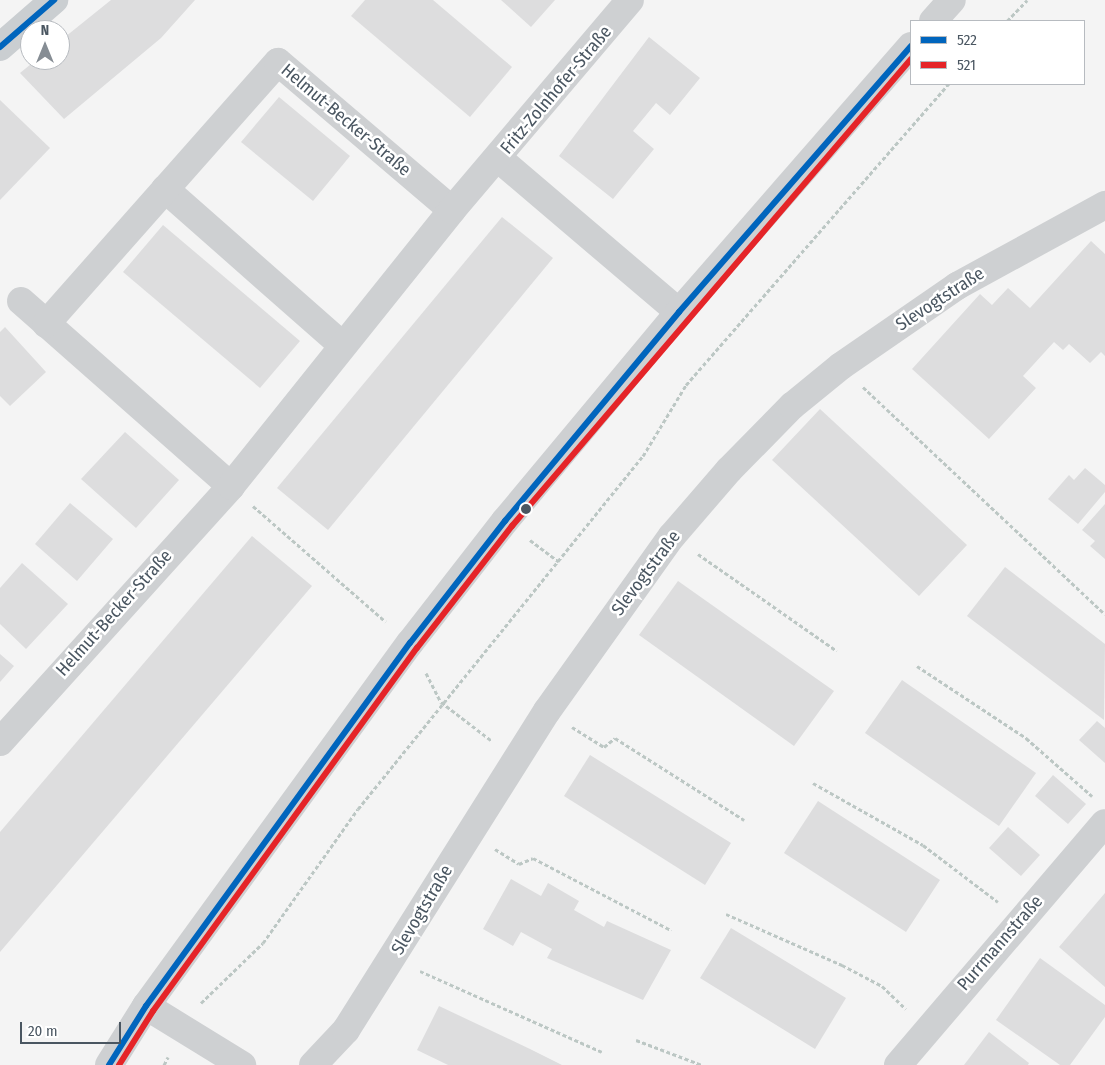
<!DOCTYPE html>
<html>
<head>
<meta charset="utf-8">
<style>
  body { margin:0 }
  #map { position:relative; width:1105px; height:1065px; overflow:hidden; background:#f4f4f4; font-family:"Fira Sans Condensed",sans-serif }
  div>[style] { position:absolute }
  .building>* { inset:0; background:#ddddde }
  .path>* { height:3px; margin-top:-1.5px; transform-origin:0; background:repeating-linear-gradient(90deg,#bcc7c4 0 4px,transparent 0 6.5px) }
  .minor>* { height:28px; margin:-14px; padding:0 14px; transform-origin:14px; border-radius:14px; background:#ced0d2 }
  .major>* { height:28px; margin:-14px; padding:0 14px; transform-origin:14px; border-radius:14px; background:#caced1 }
  .bus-1>* { height:6px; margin:-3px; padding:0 3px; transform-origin:3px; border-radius:3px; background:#0065bd }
  .bus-2>* { height:6px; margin:-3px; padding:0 3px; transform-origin:3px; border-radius:3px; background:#e52428 }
  .dots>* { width:14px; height:14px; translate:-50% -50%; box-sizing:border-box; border:2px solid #fff; border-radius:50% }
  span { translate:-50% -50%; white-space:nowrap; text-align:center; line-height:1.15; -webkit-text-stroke:5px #fff; paint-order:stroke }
  .street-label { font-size:18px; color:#4a5661 }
  .legend { position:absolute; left:910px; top:20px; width:175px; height:65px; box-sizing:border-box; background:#fff; border:1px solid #b7bbc0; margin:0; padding:6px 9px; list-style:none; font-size:15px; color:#4a5661 }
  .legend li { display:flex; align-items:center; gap:10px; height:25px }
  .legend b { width:25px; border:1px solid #b7bbc0 }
  .north { position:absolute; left:20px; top:20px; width:50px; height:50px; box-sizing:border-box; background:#fff; border:1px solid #b7bbc0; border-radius:50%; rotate:0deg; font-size:14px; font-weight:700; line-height:20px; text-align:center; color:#4a5661 }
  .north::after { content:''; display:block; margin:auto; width:18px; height:22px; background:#868d94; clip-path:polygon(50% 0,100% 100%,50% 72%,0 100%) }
  .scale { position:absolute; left:20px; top:1022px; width:101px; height:22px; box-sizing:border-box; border:2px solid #4a5661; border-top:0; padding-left:6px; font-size:15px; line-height:18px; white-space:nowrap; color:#4a5661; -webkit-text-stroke:4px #fff; paint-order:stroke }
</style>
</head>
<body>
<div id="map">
  <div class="building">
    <div style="clip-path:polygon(111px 0,195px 0,161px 38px,64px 119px,20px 73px,36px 60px,60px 60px,60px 41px)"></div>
    <div style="clip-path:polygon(365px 0,433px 0,512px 67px,470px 117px,351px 16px)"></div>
    <div style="clip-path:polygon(501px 0,555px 0,531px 27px)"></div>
    <div style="clip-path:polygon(649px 37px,700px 78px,670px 115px,656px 103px,633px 131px,654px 149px,613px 199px,559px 156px)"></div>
    <div style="clip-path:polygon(279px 97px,350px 156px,313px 201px,241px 142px)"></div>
    <div style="clip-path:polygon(0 100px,50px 148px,0 200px)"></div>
    <div style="clip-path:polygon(502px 217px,553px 258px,328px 530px,277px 488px)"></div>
    <div style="clip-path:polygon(163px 225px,300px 341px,260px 388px,123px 272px)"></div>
    <div style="clip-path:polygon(1091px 241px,1105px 254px,1105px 356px,1101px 352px,1090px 363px,1069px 344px,1063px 350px,1054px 342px,1023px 376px,1036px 388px,989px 439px,912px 369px,980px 294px,992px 305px,1008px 288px,1030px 308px)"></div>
    <div style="clip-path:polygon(5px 327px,46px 372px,10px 406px,0 396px,0 332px)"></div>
    <div style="clip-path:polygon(820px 409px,967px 545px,919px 596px,772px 460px)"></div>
    <div style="clip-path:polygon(125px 432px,179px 480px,136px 528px,81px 479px)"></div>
    <div style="clip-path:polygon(1085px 468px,1105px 485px,1105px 492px,1078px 524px,1048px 499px,1069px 475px,1074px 480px)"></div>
    <div style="clip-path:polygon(70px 503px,113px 539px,77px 581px,35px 544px)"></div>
    <div style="clip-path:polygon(1105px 504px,1105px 559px,1090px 546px,1095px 541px,1082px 530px)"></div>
    <div style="clip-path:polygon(252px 536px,312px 586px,0 952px,0 832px)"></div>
    <div style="clip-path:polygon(22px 563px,68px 604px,26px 649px,0 624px,0 588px)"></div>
    <div style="clip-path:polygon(1005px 567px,1105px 644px,1104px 720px,967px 616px)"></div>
    <div style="clip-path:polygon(678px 581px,834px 691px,794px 746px,639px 635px)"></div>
    <div style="clip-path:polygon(0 654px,14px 666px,0 682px)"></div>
    <div style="clip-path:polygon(902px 680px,1036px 773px,999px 826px,865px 733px)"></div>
    <div style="clip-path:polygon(1097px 721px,1105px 728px,1105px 763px,1079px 740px)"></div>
    <div style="clip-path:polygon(590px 755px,731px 843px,705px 885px,564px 796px)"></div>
    <div style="clip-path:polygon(1053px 775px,1086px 804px,1068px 824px,1035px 796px)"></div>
    <div style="clip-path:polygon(818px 801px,940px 880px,906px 932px,784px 853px)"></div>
    <div style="clip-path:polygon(1008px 827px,1040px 855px,1021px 876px,989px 848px)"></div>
    <div style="clip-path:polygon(511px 879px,541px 896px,548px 883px,579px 901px,574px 910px,604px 927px,607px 921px,671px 950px,643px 1000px,547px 958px,552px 949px,521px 932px,513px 946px,483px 929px)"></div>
    <div style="clip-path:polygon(1105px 893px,1105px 987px,1059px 947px)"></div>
    <div style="clip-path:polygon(731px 928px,846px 998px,815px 1049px,700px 978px)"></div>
    <div style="clip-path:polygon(1040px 958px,1105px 1005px,1105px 1017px,1070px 1065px,1060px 1065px,996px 1020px)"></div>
    <div style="clip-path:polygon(439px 1006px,530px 1049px,562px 1065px,448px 1065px,417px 1050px)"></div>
    <div style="clip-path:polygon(989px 1032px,1029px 1063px,1028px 1065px,964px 1065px)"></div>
  </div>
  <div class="path">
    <div style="left:1007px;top:21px;width:29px;rotate:-46deg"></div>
    <div style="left:863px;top:387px;width:332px;rotate:43.2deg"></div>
    <div style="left:253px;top:506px;width:176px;rotate:41.1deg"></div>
    <div style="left:530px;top:540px;width:36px;rotate:37deg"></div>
    <div style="left:698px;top:554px;width:169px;rotate:34.9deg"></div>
    <div style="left:917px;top:666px;width:131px;rotate:33.4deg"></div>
    <div style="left:1026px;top:738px;width:88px;rotate:41.3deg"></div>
    <div style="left:426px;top:673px;width:33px;rotate:63deg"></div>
    <div style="left:441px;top:702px;width:64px;rotate:37.4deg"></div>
    <div style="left:572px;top:727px;width:38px;rotate:32deg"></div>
    <div style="left:604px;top:747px;width:14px;rotate:-39deg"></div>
    <div style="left:615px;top:738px;width:153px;rotate:32.4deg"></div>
    <div style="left:813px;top:783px;width:126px;rotate:29.4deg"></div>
    <div style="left:923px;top:845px;width:94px;rotate:37.2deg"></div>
    <div style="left:495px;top:849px;width:28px;rotate:32deg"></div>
    <div style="left:519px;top:864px;width:15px;rotate:-23deg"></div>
    <div style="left:533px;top:858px;width:156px;rotate:27.6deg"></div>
    <div style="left:726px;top:914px;width:127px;rotate:23.7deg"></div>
    <div style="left:842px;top:965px;width:45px;rotate:27.7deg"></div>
    <div style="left:882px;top:986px;width:33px;rotate:44deg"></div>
    <div style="left:420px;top:971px;width:199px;rotate:24deg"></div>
    <div style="left:201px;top:1003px;width:86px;rotate:-44.1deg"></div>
    <div style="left:263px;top:943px;width:164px;rotate:-54.7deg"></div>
    <div style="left:358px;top:809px;width:454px;rotate:-51.1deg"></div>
    <div style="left:643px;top:456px;width:83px;rotate:-58.8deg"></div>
    <div style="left:686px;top:385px;width:400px;rotate:-48.9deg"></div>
    <div style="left:636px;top:1040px;width:71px;rotate:20.7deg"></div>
    <div style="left:164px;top:1065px;width:9px;rotate:-63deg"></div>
  </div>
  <div class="minor">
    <div style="left:933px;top:21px;width:28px;rotate:-48deg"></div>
    <div style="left:499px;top:159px;width:236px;rotate:40.4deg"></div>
    <div style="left:165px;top:189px;width:236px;rotate:41.4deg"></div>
    <div style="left:21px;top:301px;width:280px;rotate:41.4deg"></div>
    <div style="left:46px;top:324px;width:350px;rotate:-48.5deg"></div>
    <div style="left:278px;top:62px;width:228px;rotate:40.4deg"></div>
    <div style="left:0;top:742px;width:345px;rotate:-47.9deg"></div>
    <div style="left:231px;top:486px;width:354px;rotate:-51.3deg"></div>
    <div style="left:452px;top:210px;width:275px;rotate:-49.7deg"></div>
    <div style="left:146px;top:1006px;width:113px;rotate:31.6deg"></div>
    <div style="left:109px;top:1065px;width:70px;rotate:-57.9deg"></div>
    <div style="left:146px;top:1006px;width:449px;rotate:-54deg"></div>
    <div style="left:410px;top:643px;width:155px;rotate:-52.1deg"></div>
    <div style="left:505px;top:521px;width:272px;rotate:-50.2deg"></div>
    <div style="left:679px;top:312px;width:353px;rotate:-48.9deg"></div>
    <div style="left:313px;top:1065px;width:48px;rotate:-46.7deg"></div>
    <div style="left:346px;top:1030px;width:377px;rotate:-57.8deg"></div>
    <div style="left:547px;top:711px;width:215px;rotate:-54.5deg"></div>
    <div style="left:672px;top:536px;width:87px;rotate:-49.2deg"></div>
    <div style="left:729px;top:470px;width:90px;rotate:-45.5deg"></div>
    <div style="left:792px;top:406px;width:63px;rotate:-39.2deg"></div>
    <div style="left:841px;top:366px;width:141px;rotate:-34.6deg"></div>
    <div style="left:957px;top:286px;width:169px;rotate:-28.7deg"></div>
    <div style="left:898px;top:1065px;width:318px;rotate:-49.5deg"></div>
  </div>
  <div class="major">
    <div style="left:0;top:47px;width:72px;rotate:-41deg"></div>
  </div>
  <div class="bus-1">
    <div style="left:0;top:47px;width:72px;rotate:-41deg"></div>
    <div style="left:109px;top:1065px;width:70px;rotate:-57.9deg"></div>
    <div style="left:146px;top:1006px;width:449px;rotate:-54deg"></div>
    <div style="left:410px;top:643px;width:155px;rotate:-52.1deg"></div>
    <div style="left:505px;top:521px;width:272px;rotate:-50.2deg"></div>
    <div style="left:679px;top:312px;width:353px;rotate:-48.9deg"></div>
  </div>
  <div class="bus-2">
    <div style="left:119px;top:1065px;width:64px;rotate:-57.8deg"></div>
    <div style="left:153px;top:1011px;width:449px;rotate:-54deg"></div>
    <div style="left:417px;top:648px;width:155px;rotate:-52.1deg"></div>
    <div style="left:512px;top:526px;width:614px;rotate:-49.49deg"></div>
  </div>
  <div class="dots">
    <div style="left:526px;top:509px;background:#4a5661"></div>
  </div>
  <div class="street-label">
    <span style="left:556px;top:90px;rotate:-50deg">Fritz-Zolnhofer-Straße</span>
    <span style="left:346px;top:120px;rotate:40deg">Helmut-Becker-Straße</span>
    <span style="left:940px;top:299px;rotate:-33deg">Slevogtstraße</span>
    <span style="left:646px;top:573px;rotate:-53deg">Slevogtstraße</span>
    <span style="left:114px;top:613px;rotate:-48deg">Helmut-Becker-Straße</span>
    <span style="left:422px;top:910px;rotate:-59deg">Slevogtstraße</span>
    <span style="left:1000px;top:943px;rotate:-49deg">Purrmannstraße</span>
  </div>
  <ul class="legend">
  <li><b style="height:6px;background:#0065bd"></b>522</li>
  <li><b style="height:6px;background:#e52428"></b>521</li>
  </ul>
  <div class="north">N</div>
  <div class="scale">20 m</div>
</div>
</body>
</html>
